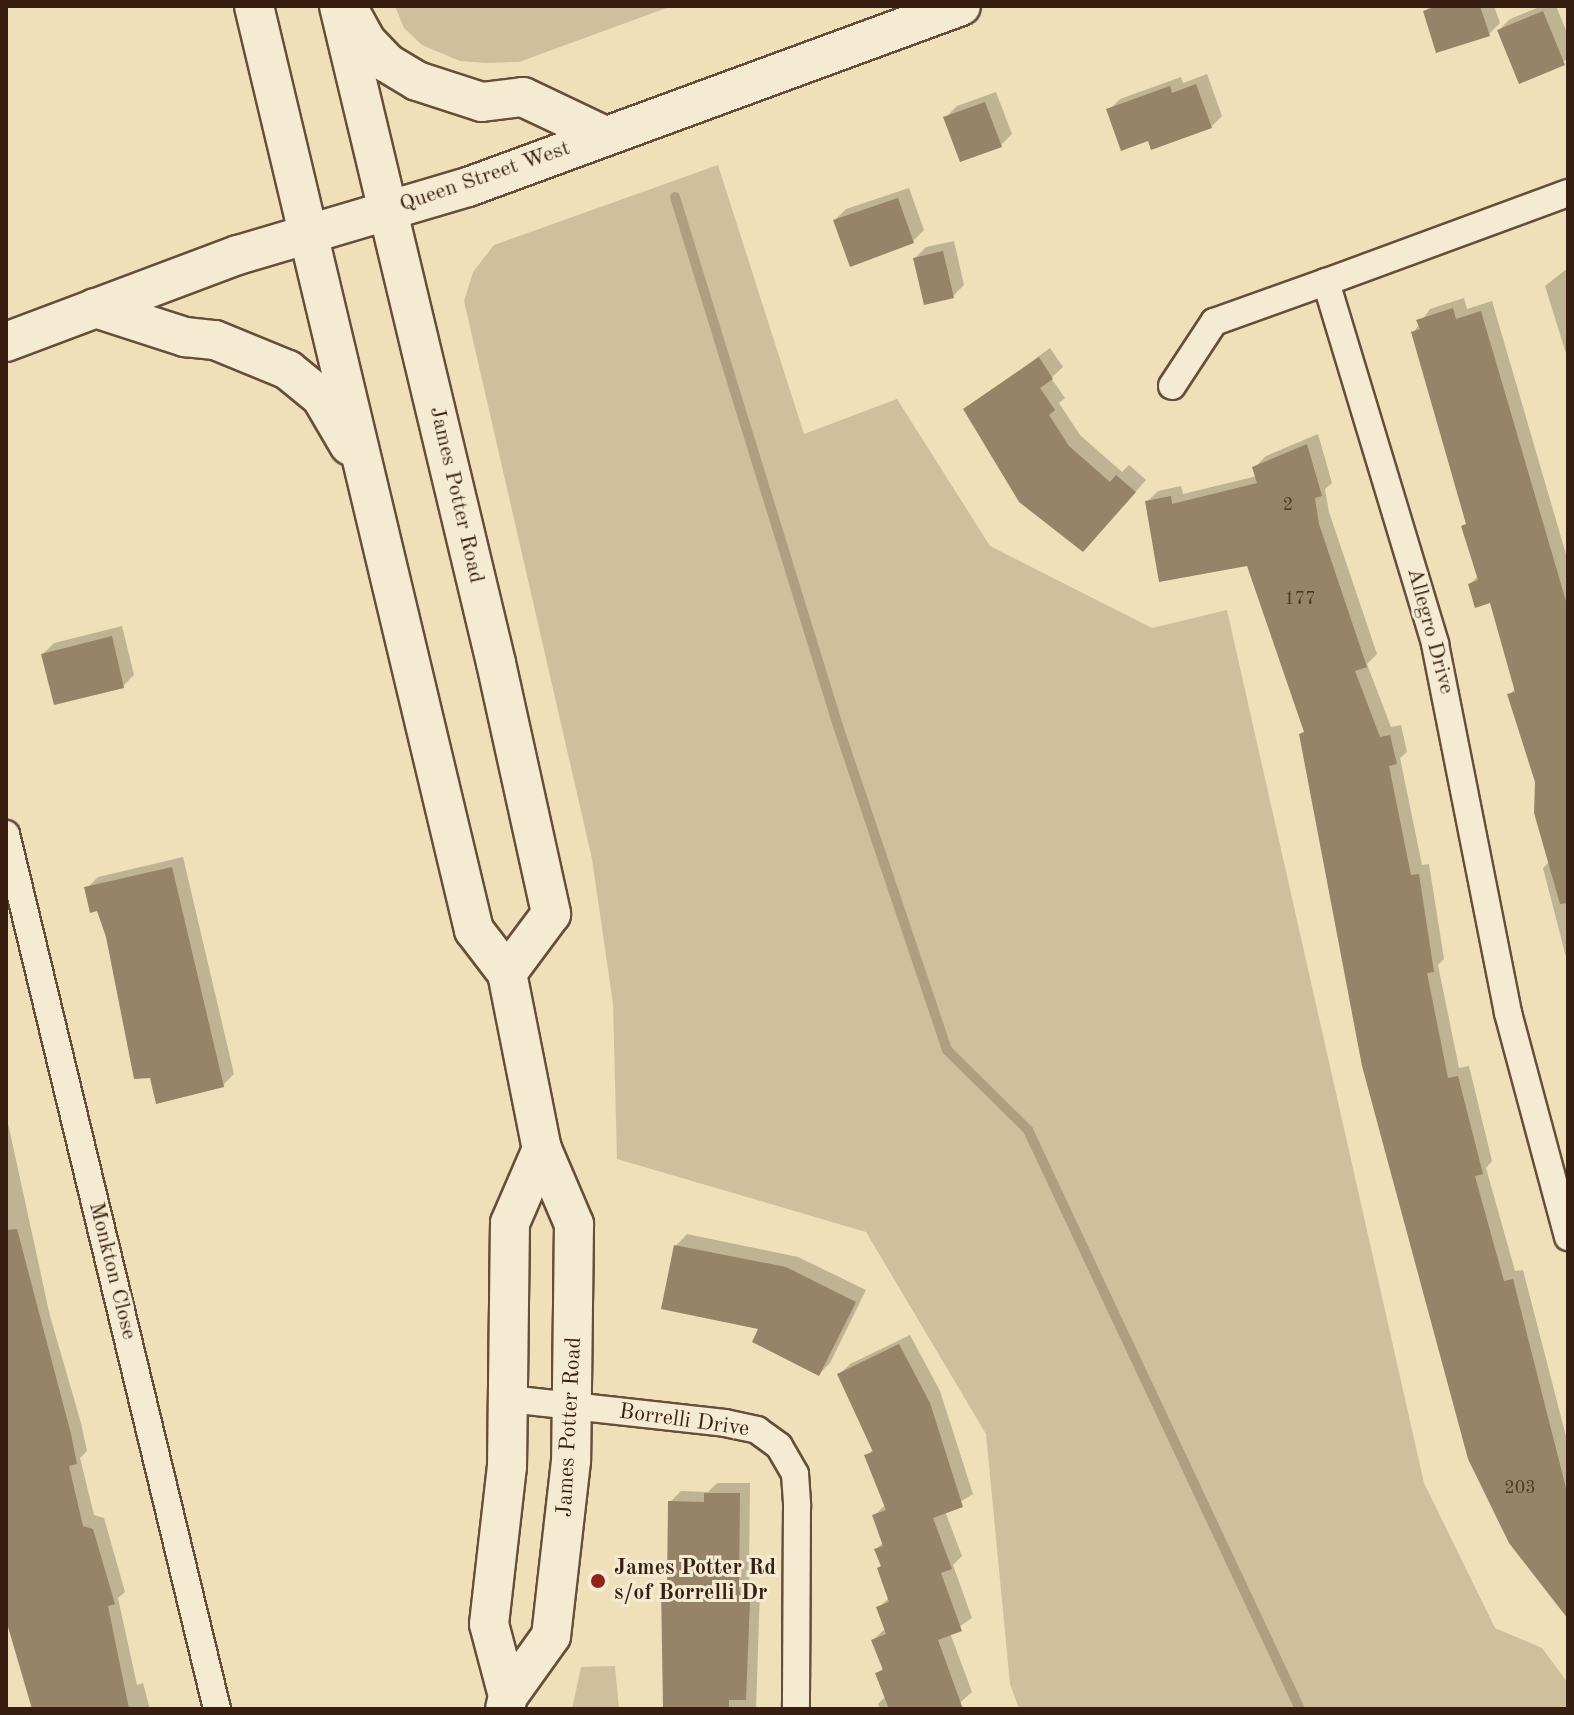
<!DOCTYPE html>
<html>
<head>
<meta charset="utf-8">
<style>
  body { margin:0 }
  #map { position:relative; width:1574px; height:1715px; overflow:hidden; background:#efe0b9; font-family:"Old Standard TT",serif }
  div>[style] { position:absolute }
  .green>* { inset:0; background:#d0bf9c }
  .shadow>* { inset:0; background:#0003 }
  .stream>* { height:10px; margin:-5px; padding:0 5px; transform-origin:5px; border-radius:5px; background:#b19e80 }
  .building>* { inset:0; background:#978368 }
  .roads { filter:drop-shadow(2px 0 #664e3a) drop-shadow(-2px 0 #664e3a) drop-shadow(0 2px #664e3a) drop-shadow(0 -2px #664e3a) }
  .minor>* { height:26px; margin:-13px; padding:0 13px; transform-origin:13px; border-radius:13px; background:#f5ebd2 }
  .secondary>* { height:38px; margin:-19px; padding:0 19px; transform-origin:19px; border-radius:19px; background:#f5ebd2 }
  .dots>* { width:22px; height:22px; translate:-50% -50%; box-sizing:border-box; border:4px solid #f5ebd2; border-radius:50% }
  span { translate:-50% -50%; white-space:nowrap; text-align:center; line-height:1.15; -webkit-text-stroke:6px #f5ebd2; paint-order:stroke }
  .number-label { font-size:18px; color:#503726 }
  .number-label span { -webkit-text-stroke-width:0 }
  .street-label { font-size:22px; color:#381e10 }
  .poi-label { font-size:22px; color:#381e10; font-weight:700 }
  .left { translate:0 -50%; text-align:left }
  .frame { position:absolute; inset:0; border:8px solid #381e10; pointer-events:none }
</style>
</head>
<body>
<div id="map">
  <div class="green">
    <div style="clip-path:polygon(395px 6px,672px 6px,519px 62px,485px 63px,460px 61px,422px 45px,404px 28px)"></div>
    <div style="clip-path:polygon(718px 165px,804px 434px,897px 399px,990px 546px,1152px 628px,1227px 610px,1424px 1483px,1495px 1628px,1542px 1648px,1568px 1683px,1568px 1709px,1019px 1709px,1010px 1684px,986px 1434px,866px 1232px,617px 1159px,613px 1004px,592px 859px,464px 301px,473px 272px,494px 245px)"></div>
    <div style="clip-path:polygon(615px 1666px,619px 1709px,572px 1709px,581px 1667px)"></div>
  </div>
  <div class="shadow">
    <div style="clip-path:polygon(1430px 6px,1494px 6px,1500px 23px,1489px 34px,1425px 12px)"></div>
    <div style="clip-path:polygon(1542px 6px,1556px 6px,1568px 35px,1568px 59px,1520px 81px,1499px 30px,1510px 19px)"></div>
    <div style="clip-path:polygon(1207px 74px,1222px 116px,1211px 127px,1109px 110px,1120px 99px,1181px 77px,1183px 83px)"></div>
    <div style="clip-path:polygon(996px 92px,1012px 134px,1001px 145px,946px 117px,957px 106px)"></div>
    <div style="clip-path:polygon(909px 188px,924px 230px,913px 241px,851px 264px,835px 220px,846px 209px)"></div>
    <div style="clip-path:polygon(954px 241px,964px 285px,953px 296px,915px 258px,926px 247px)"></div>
    <div style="clip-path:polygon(1568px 268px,1568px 360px,1545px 286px)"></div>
    <div style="clip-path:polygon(1464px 298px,1467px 309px,1492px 301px,1568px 561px,1568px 965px,1543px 868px,1550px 861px,1537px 781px,1509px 695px,1516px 688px,1491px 601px,1470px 584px,1479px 575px,1464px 526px,1467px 523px,1413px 333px,1430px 309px)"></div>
    <div style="clip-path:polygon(1050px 348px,1063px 367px,1051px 378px,1065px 398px,1059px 403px,1080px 435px,1122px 472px,1129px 465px,1146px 480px,1094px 539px,965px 410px)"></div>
    <div style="clip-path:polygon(1318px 434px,1332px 483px,1325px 489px,1329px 512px,1377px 654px,1367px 664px,1391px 727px,1401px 725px,1407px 752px,1400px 758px,1422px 865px,1429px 864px,1444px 959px,1438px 965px,1459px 1068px,1469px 1066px,1492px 1161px,1486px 1168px,1515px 1271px,1523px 1270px,1568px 1444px,1568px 1613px,1301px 735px,1306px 730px,1248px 564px,1147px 502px,1158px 491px,1181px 486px,1183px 494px,1257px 476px,1255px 467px,1266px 456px)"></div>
    <div style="clip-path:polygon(122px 626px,134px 675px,123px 686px,43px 654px,54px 643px)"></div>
    <div style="clip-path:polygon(183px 857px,234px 1074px,223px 1085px,108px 936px,87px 888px,98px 877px)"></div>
    <div style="clip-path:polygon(6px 1114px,50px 1316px,81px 1423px,87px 1451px,80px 1458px,94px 1515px,104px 1518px,125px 1592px,118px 1598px,137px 1685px,143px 1683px,150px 1709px,34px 1709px,6px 1603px)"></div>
    <div style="clip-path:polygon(687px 1234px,798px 1257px,866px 1290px,830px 1363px,819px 1374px,676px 1246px)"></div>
    <div style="clip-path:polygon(910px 1335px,940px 1391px,973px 1494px,945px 1511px,962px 1556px,953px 1565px,972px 1618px,950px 1633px,972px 1692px,953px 1709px,880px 1709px,878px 1704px,886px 1696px,877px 1674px,884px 1667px,873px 1640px,886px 1628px,878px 1608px,890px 1597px,876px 1549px,884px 1542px,874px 1516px,886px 1504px,867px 1456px,874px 1448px,839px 1375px,850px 1364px)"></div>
    <div style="clip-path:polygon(717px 1483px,750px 1483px,749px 1575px,751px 1590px,760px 1590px,756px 1709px,664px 1709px,663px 1588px,670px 1582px,670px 1502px,681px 1491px,708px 1492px)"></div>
  </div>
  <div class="stream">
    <div style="left:675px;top:197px;width:554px;rotate:72.87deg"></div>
    <div style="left:838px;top:726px;width:342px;rotate:71.4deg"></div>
    <div style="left:947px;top:1050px;width:114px;rotate:44.6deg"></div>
    <div style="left:1028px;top:1130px;width:640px;rotate:64.84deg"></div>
  </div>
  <div class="building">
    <div style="clip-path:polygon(1438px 6px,1480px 6px,1490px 36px,1436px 53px,1423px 11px)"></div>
    <div style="clip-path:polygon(1543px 11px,1565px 65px,1519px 84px,1497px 30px)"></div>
    <div style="clip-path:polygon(1196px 84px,1212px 128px,1151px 150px,1148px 141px,1121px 151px,1106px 109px,1170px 86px,1172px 93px)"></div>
    <div style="clip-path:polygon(985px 102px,1002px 147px,960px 162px,943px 117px)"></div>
    <div style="clip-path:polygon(898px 198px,914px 243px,850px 267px,833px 220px)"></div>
    <div style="clip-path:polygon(943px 251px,954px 298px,924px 305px,913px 258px)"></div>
    <div style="clip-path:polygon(1453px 308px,1456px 319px,1481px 311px,1568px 608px,1568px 903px,1560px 904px,1534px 813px,1535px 782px,1507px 694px,1515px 692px,1490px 603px,1475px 608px,1468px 584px,1478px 580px,1461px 526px,1466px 524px,1411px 332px,1420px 329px,1416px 320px)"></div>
    <div style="clip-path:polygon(1039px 357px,1053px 379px,1040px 388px,1055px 410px,1049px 415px,1069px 446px,1110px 482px,1116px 475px,1136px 492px,1083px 552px,1019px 502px,963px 409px)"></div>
    <div style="clip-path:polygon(1307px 444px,1322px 496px,1315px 498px,1319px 524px,1367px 667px,1355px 671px,1380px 737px,1390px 735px,1397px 764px,1389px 766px,1411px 875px,1419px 874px,1434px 972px,1427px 973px,1448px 1078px,1458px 1076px,1483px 1174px,1475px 1176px,1504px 1281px,1513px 1279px,1568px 1496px,1568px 1619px,1509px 1543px,1468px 1459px,1362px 1066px,1299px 734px,1304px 732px,1247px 566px,1159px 582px,1145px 501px,1171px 496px,1172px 504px,1257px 483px,1252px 467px)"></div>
    <div style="clip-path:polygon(112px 636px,124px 688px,54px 705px,41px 654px)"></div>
    <div style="clip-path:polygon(172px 867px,224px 1087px,156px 1104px,150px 1078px,134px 1079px,106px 937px,97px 911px,90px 913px,84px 887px)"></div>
    <div style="clip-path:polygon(17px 1229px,71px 1434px,77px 1464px,69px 1466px,83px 1526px,93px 1529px,115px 1604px,108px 1606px,129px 1709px,32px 1709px,6px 1620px,6px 1230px)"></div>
    <div style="clip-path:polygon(674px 1245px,786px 1267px,856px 1302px,819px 1376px,752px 1342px,758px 1329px,661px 1309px)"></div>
    <div style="clip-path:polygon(899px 1344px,930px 1403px,963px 1507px,933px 1518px,952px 1569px,941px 1573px,962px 1631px,938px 1640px,963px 1709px,889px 1709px,875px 1673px,883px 1670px,871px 1640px,886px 1634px,876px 1607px,889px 1602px,877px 1568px,881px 1566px,874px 1549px,883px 1546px,872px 1515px,886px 1510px,864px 1455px,873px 1452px,837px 1374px)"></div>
    <div style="clip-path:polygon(704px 1493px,740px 1493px,739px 1587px,741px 1600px,750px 1600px,746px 1700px,729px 1700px,729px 1709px,663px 1709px,661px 1587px,667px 1587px,668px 1501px,704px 1502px)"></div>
  </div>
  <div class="roads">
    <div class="minor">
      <div style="left:1568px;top:193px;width:258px;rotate:159.8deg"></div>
      <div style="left:1326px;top:282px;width:378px;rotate:73.2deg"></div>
      <div style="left:1435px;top:644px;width:376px;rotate:78.8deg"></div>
      <div style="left:1508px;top:1013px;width:232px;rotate:75deg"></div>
      <div style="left:1172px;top:386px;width:77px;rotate:-56.7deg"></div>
      <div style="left:1214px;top:322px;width:119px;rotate:-19.7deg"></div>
      <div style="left:6px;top:834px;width:900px;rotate:76.44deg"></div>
      <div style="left:509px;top:1399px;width:217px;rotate:6.3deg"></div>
      <div style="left:725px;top:1423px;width:33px;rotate:12deg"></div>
      <div style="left:757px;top:1430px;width:27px;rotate:36deg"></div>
      <div style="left:779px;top:1446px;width:32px;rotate:60deg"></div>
      <div style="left:795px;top:1474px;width:32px;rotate:86deg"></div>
      <div style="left:797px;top:1506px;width:203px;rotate:90.3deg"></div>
    </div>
    <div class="secondary">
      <div style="left:254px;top:6px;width:950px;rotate:76.61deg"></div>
      <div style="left:474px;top:930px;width:54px;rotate:52.5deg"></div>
      <div style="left:507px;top:973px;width:179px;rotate:78.8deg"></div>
      <div style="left:542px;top:1149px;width:82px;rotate:66.9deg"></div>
      <div style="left:574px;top:1224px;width:237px;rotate:90.7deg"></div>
      <div style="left:571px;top:1461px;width:176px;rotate:96.5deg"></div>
      <div style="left:551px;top:1636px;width:74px;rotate:125.6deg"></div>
      <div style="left:508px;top:1696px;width:13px;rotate:103deg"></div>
      <div style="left:339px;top:6px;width:675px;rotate:76.56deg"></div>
      <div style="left:496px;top:663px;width:257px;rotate:77.6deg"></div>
      <div style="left:551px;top:914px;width:74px;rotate:126.7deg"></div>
      <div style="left:348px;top:8px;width:39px;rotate:61deg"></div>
      <div style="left:367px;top:42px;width:29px;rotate:46deg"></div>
      <div style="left:387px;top:63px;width:35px;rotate:31deg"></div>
      <div style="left:417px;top:81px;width:68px;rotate:17.9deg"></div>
      <div style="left:482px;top:102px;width:41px;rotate:-7deg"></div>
      <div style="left:523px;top:97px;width:89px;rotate:25.4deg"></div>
      <div style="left:95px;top:308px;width:95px;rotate:17.9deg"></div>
      <div style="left:185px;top:337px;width:30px;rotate:6deg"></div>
      <div style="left:215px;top:340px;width:79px;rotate:22.3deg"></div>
      <div style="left:288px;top:370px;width:43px;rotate:39.3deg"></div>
      <div style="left:321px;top:397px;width:56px;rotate:59.7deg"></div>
      <div style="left:6px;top:342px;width:248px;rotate:-20.6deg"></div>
      <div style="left:238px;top:255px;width:240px;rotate:-16.5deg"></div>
      <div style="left:468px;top:187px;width:525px;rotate:-20.16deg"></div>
      <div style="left:508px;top:1696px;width:74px;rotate:-104.8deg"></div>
      <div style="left:489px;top:1624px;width:158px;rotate:-83.5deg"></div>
      <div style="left:507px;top:1467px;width:244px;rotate:-89.3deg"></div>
      <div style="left:510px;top:1223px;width:81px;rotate:-66.6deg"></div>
    </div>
  </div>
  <div class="dots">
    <div style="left:598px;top:1581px;background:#8f2418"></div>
  </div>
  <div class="number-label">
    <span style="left:1288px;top:505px">2</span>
    <span style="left:1300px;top:599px">177</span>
    <span style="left:1520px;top:1488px">203</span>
  </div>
  <div class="street-label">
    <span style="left:485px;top:177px;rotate:-19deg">Queen Street West</span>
    <span style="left:456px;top:495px;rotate:77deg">James Potter Road</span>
    <span style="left:1430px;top:631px;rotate:75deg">Allegro Drive</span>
    <span style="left:112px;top:1271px;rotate:76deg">Monkton Close</span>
    <span style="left:684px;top:1421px;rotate:8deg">Borrelli Drive</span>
    <span style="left:570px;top:1427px;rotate:-87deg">James Potter Road</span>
  </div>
  <div class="poi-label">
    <span class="left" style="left:614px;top:1581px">James Potter Rd<br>s/of Borrelli Dr</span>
  </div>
  <div class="frame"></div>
</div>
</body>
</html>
